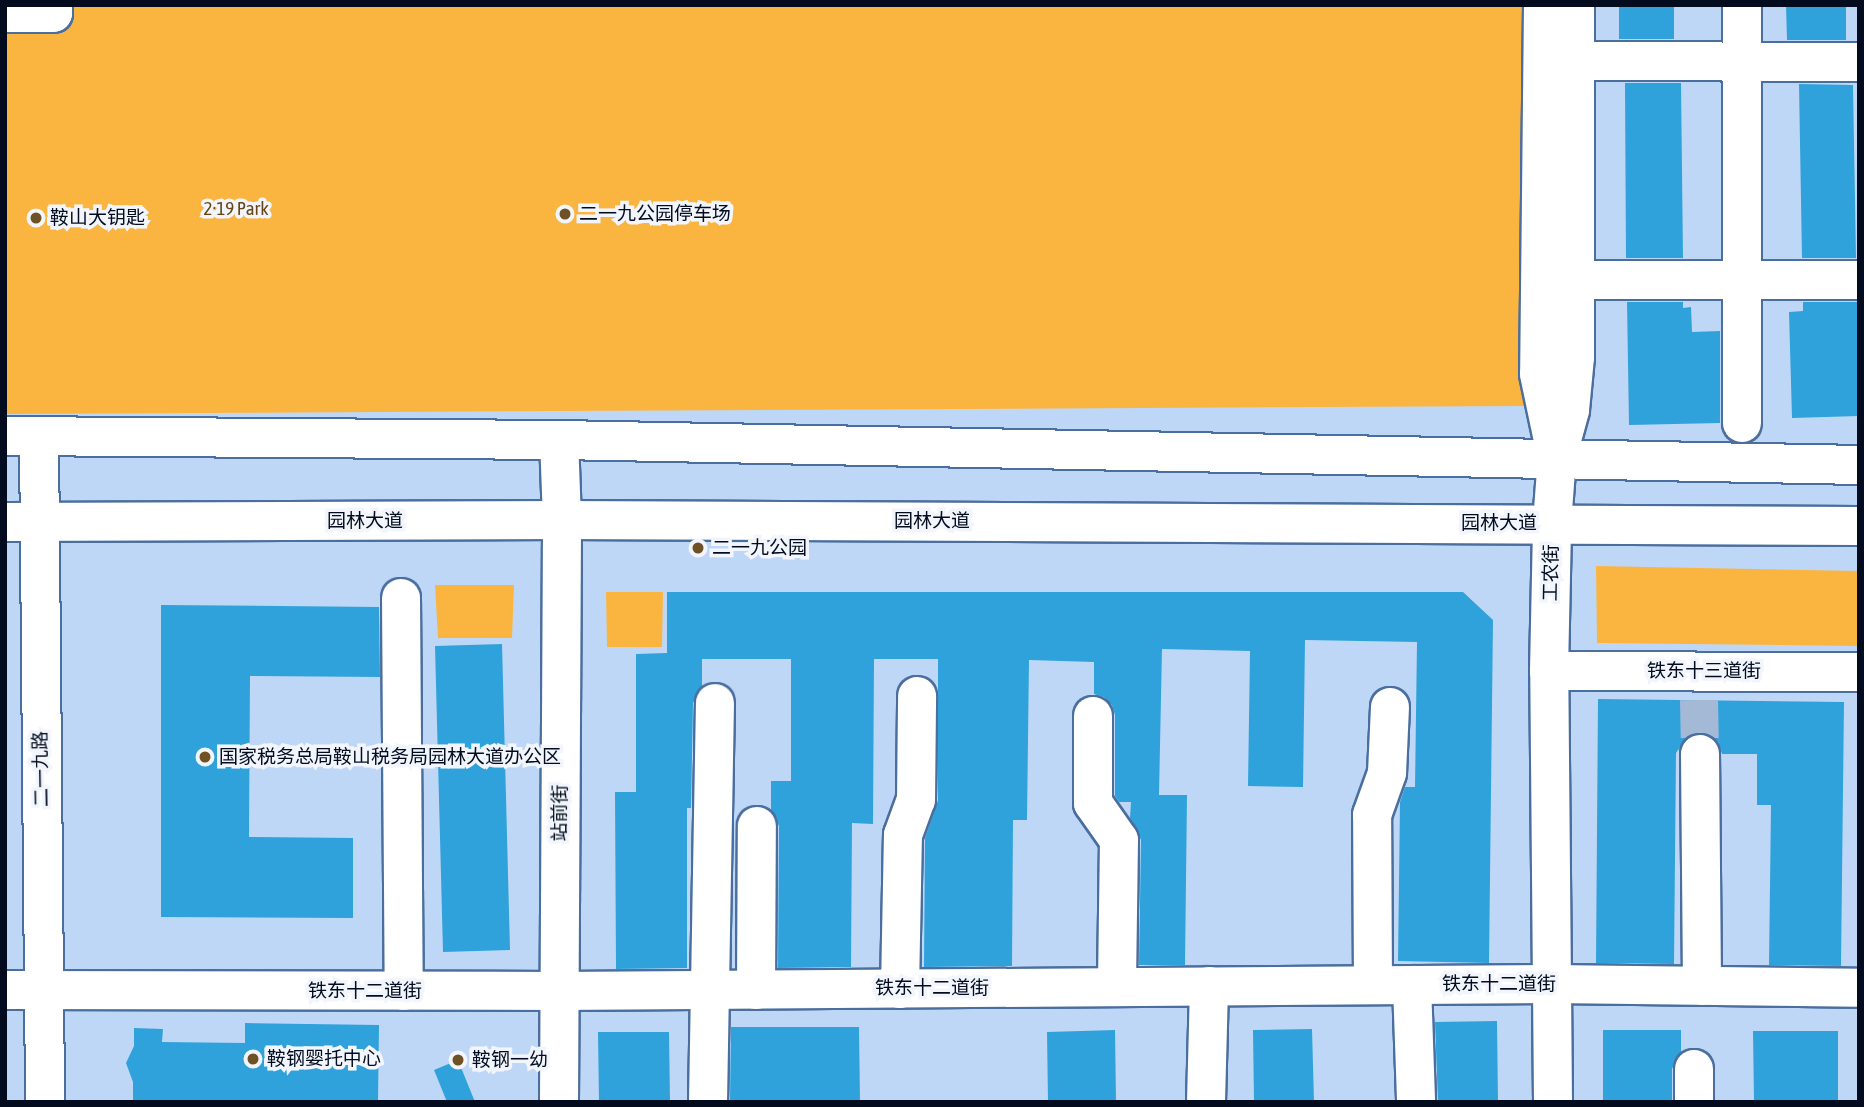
<!DOCTYPE html>
<html>
<head>
<meta charset="utf-8">
<style>
  body { margin:0 }
  #map { position:relative; width:1864px; height:1107px; overflow:hidden; background:#bfd7f7; font-family:"Asap Condensed","Noto Sans SC",sans-serif }
  div>[style] { position:absolute }
  .green>* { inset:0; background:#fab541 }
  .building>* { inset:0; background:#2fa2db }
  .minor-tunnel>* { height:38px; margin-top:-19px; transform-origin:0; background:repeating-linear-gradient(90deg,#a3b9d6 0 38px,transparent 0 57px) }
  .roads { filter:drop-shadow(2px 0 #4a6e9e) drop-shadow(-2px 0 #4a6e9e) drop-shadow(0 2px #4a6e9e) drop-shadow(0 -2px #4a6e9e) }
  .minor>* { height:38px; margin:-19px; padding:0 19px; transform-origin:19px; border-radius:19px; background:#fff }
  .major>* { height:38px; margin:-19px; padding:0 19px; transform-origin:19px; border-radius:19px; background:#fff }
  .dots>* { width:19px; height:19px; translate:-50% -50%; box-sizing:border-box; border:4px solid #f2f6fc; border-radius:50% }
  span { translate:-50% -50%; white-space:nowrap; text-align:center; line-height:1.15; -webkit-text-stroke:7px #f2f6fc; paint-order:stroke }
  .park-label { font-size:19px; color:#654614 }
  .poi-label { font-size:19px; color:#020c1e }
  .left { translate:0 -50%; text-align:left }
  .street-label { font-size:19px; color:#020c1e }
  .frame { position:absolute; inset:0; border:7px solid #020c1e; pointer-events:none }
</style>
</head>
<body>
<div id="map">
  <div class="green">
    <div style="clip-path:polygon(5px 5px,1565px 5px,1530px 406px,5px 414px)"></div>
    <div style="clip-path:polygon(1596px 566px,1859px 571px,1859px 646px,1597px 643px)"></div>
    <div style="clip-path:polygon(435px 585px,514px 585px,512px 638px,438px 638px)"></div>
    <div style="clip-path:polygon(606px 592px,663px 592px,662px 647px,607px 647px)"></div>
  </div>
  <div class="building">
    <div style="clip-path:polygon(1619px 5px,1674px 5px,1674px 39px,1619px 39px)"></div>
    <div style="clip-path:polygon(1786px 5px,1846px 5px,1846px 40px,1787px 40px)"></div>
    <div style="clip-path:polygon(1625px 83px,1681px 83px,1683px 258px,1626px 258px)"></div>
    <div style="clip-path:polygon(1799px 84px,1853px 85px,1856px 258px,1802px 258px)"></div>
    <div style="clip-path:polygon(1627px 302px,1683px 302px,1683px 308px,1691px 307px,1692px 332px,1720px 331px,1720px 423px,1629px 425px)"></div>
    <div style="clip-path:polygon(1803px 302px,1857px 302px,1859px 416px,1792px 418px,1789px 312px,1803px 311px)"></div>
    <div style="clip-path:polygon(667px 592px,1463px 592px,1493px 620px,1489px 963px,1398px 961px,1400px 802px,1405px 787px,1415px 787px,1417px 642px,1305px 640px,1303px 787px,1248px 786px,1250px 651px,1162px 649px,1159px 795px,1187px 795px,1185px 965px,1139px 965px,1141px 840px,1130px 818px,1131px 802px,1119px 802px,1115px 796px,1115px 715px,1112px 705px,1104px 697px,1094px 694px,1094px 662px,1029px 660px,1027px 820px,1013px 820px,1012px 966px,924px 967px,925px 838px,938px 800px,938px 659px,874px 659px,873px 824px,852px 823px,851px 967px,778px 968px,779px 826px,771px 810px,771px 781px,791px 781px,791px 659px,702px 659px,702px 686px,693px 703px,691px 808px,687px 808px,687px 968px,616px 969px,615px 792px,636px 792px,636px 654px,667px 653px)"></div>
    <div style="clip-path:polygon(161px 605px,379px 607px,380px 677px,250px 676px,249px 837px,353px 838px,353px 918px,161px 917px)"></div>
    <div style="clip-path:polygon(502px 644px,510px 950px,443px 952px,435px 646px)"></div>
    <div style="clip-path:polygon(1598px 699px,1844px 702px,1841px 966px,1769px 965px,1771px 805px,1757px 805px,1757px 754px,1722px 754px,1718px 742px,1711px 735px,1700px 732px,1688px 736px,1676px 753px,1674px 964px,1596px 963px)"></div>
    <div style="clip-path:polygon(1497px 1021px,1498px 1102px,1438px 1102px,1435px 1022px)"></div>
    <div style="clip-path:polygon(245px 1023px,379px 1025px,378px 1102px,133px 1102px,133px 1082px,126px 1063px,134px 1046px,134px 1028px,163px 1029px,162px 1042px,245px 1043px)"></div>
    <div style="clip-path:polygon(731px 1027px,859px 1027px,860px 1102px,730px 1101px)"></div>
    <div style="clip-path:polygon(1312px 1029px,1314px 1102px,1254px 1102px,1253px 1030px)"></div>
    <div style="clip-path:polygon(1115px 1030px,1116px 1102px,1048px 1102px,1047px 1032px)"></div>
    <div style="clip-path:polygon(1603px 1030px,1681px 1030px,1681px 1052px,1672px 1069px,1672px 1102px,1603px 1102px)"></div>
    <div style="clip-path:polygon(1753px 1031px,1838px 1031px,1838px 1102px,1754px 1102px)"></div>
    <div style="clip-path:polygon(598px 1032px,669px 1032px,670px 1102px,599px 1102px)"></div>
    <div style="clip-path:polygon(458px 1060px,475px 1102px,447px 1102px,434px 1070px)"></div>
  </div>
  <div class="minor-tunnel">
    <div style="left:1699px;top:700px;width:54px;rotate:88.9deg"></div>
  </div>
  <div class="roads">
    <div class="minor">
      <div style="left:1543px;top:5px;width:369px;rotate:90.6deg"></div>
      <div style="left:1539px;top:374px;width:73px;rotate:78.1deg"></div>
      <div style="left:5px;top:13px;width:48px"></div>
      <div style="left:53px;top:13px;width:8px;rotate:-90deg"></div>
      <div style="left:1575px;top:61px;width:284px;rotate:0.2deg"></div>
      <div style="left:1574px;top:280px;width:285px"></div>
      <div style="left:1742px;top:423px;width:418px;rotate:-90deg"></div>
      <div style="left:401px;top:598px;width:393px;rotate:89.6deg"></div>
      <div style="left:1549px;top:671px;width:310px;rotate:0.2deg"></div>
      <div style="left:1093px;top:716px;width:87px;rotate:90deg"></div>
      <div style="left:1093px;top:803px;width:45px;rotate:54.9deg"></div>
      <div style="left:1119px;top:840px;width:147px;rotate:90.8deg"></div>
      <div style="left:1700px;top:754px;width:232px;rotate:89.5deg"></div>
      <div style="left:1373px;top:985px;width:170px;rotate:-90.3deg"></div>
      <div style="left:1372px;top:815px;width:45px;rotate:-70.3deg"></div>
      <div style="left:1387px;top:773px;width:66px;rotate:-87.4deg"></div>
      <div style="left:1412px;top:985px;width:117px;rotate:88deg"></div>
      <div style="left:900px;top:989px;width:154px;rotate:-88.9deg"></div>
      <div style="left:903px;top:835px;width:37px;rotate:-70deg"></div>
      <div style="left:916px;top:800px;width:104px;rotate:-89.4deg"></div>
      <div style="left:5px;top:990px;width:554px;rotate:0.1deg"></div>
      <div style="left:559px;top:991px;width:993px;rotate:-0.4deg"></div>
      <div style="left:1552px;top:984px;width:307px;rotate:0.7deg"></div>
      <div style="left:756px;top:990px;width:164px;rotate:-89.7deg"></div>
      <div style="left:1694px;top:1069px;width:33px;rotate:90deg"></div>
      <div style="left:559px;top:1102px;width:582px;rotate:-89.7deg"></div>
      <div style="left:562px;top:520px;width:80px;rotate:-92.1deg"></div>
      <div style="left:708px;top:1102px;width:399px;rotate:-89deg"></div>
      <div style="left:1206px;top:1102px;width:116px;rotate:-88.5deg"></div>
      <div style="left:1553px;top:1102px;width:431px;rotate:-90.5deg"></div>
      <div style="left:1549px;top:671px;width:148px;rotate:-88.8deg"></div>
      <div style="left:1552px;top:523px;width:65px;rotate:-85.6deg"></div>
      <div style="left:1557px;top:458px;width:50px;rotate:-74.8deg"></div>
      <div style="left:1570px;top:410px;width:53px;rotate:-84.6deg"></div>
      <div style="left:1575px;top:357px;width:352px;rotate:-90deg"></div>
    </div>
    <div class="major">
      <div style="left:5px;top:436px;width:554px;rotate:0.41deg"></div>
      <div style="left:559px;top:440px;width:1300px;rotate:1.1deg"></div>
      <div style="left:39px;top:436px;width:666px;rotate:89.48deg"></div>
      <div style="left:5px;top:522px;width:557px;rotate:-0.21deg"></div>
      <div style="left:562px;top:520px;width:1297px;rotate:0.27deg"></div>
    </div>
  </div>
  <div class="dots">
    <div style="left:565px;top:214px;background:#6e5124"></div>
    <div style="left:36px;top:218px;background:#6e5124"></div>
    <div style="left:698px;top:548px;background:#6e5124"></div>
    <div style="left:205px;top:757px;background:#6e5124"></div>
    <div style="left:253px;top:1059px;background:#6e5124"></div>
    <div style="left:458px;top:1060px;background:#6e5124"></div>
  </div>
  <div class="park-label">
    <span style="left:236px;top:209px">2·19 Park</span>
  </div>
  <div class="poi-label">
    <span class="left" style="left:579px;top:214px">二一九公园停车场</span>
    <span class="left" style="left:50px;top:218px">鞍山大钥匙</span>
    <span class="left" style="left:712px;top:548px">二一九公园</span>
    <span class="left" style="left:219px;top:757px">国家税务总局鞍山税务局园林大道办公区</span>
    <span class="left" style="left:267px;top:1059px">鞍钢婴托中心</span>
    <span class="left" style="left:472px;top:1060px">鞍钢一幼</span>
  </div>
  <div class="street-label">
    <span style="left:365px;top:521px">园林大道</span>
    <span style="left:932px;top:521px">园林大道</span>
    <span style="left:1499px;top:523px">园林大道</span>
    <span style="left:1551px;top:573px;rotate:-89deg">工农街</span>
    <span style="left:1704px;top:671px">铁东十三道街</span>
    <span style="left:41px;top:769px;rotate:-91deg">二一九路</span>
    <span style="left:560px;top:813px;rotate:-90deg">站前街</span>
    <span style="left:1499px;top:984px">铁东十二道街</span>
    <span style="left:932px;top:988px">铁东十二道街</span>
    <span style="left:365px;top:991px">铁东十二道街</span>
  </div>
  <div class="frame"></div>
</div>
</body>
</html>
